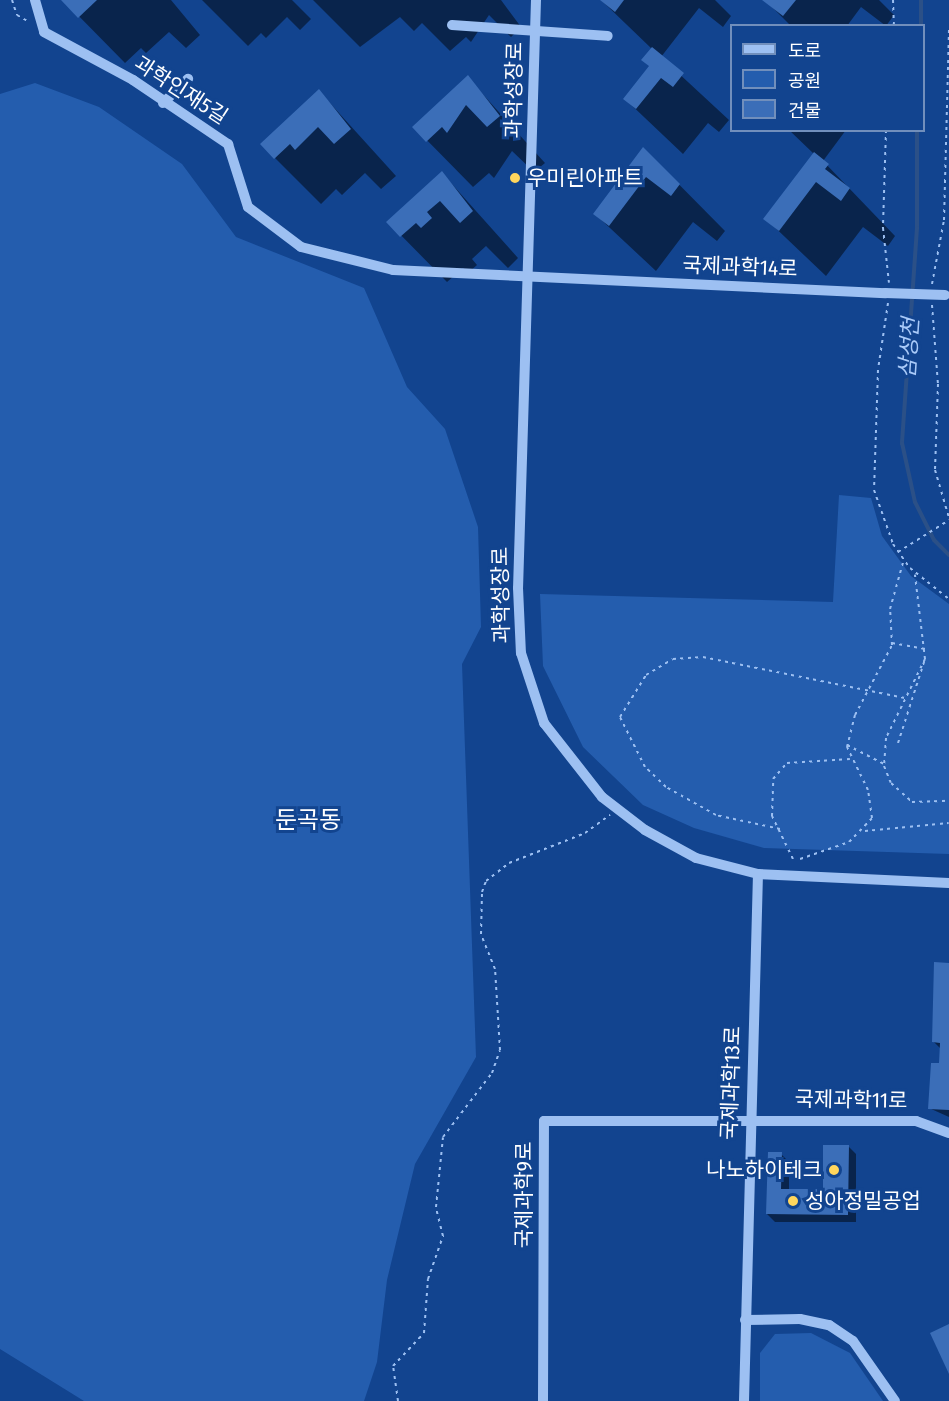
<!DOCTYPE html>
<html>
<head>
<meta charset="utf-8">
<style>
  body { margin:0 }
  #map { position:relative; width:949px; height:1401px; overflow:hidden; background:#12448f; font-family:"Fira Sans Condensed","Noto Sans KR",sans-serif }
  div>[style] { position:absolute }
  .green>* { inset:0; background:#245dae }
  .shadow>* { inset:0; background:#0007 }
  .stream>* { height:4px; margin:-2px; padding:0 2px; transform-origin:2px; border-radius:2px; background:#2b5087 }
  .building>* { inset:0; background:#3b6eb8 }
  .path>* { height:2px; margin-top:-1px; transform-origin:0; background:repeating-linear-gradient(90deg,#9dc0f2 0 3px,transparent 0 7.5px) }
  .minor>* { height:10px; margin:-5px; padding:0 5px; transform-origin:5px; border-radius:5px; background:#9dc0f2 }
  .minor-bridge>* { height:10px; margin:-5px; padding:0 5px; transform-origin:5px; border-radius:5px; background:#9dc0f2 }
  .dots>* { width:16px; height:16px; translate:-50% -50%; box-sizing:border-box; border:3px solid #12448f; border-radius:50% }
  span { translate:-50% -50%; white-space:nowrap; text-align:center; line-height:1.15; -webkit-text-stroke:6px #12448f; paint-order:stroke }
  .street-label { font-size:21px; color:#fff }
  .poi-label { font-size:21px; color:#fff }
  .left { translate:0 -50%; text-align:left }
  .right { translate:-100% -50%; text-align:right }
  .water-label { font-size:22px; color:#a9caf9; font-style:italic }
  .quarter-label { font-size:24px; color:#fff }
  .legend { position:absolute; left:730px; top:24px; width:195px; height:108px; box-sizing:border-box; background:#12448f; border:2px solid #718fbc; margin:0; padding:8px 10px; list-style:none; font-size:18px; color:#fff }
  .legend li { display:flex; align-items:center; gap:12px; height:30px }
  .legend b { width:30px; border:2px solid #718fbc }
</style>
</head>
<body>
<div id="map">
  <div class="green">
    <div style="clip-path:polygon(35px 83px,99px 107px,182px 164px,236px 237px,364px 288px,407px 387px,445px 429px,478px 527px,481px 627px,462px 664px,476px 1057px,415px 1164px,387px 1280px,377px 1362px,364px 1401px,84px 1401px,0 1349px,0 94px)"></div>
    <div style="clip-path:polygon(839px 495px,871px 498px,882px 536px,911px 576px,949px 604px,949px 854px,764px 848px,694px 828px,643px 805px,583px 747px,543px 666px,540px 594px,833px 602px)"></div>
    <div style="clip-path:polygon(811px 1333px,850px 1353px,883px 1401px,760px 1401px,760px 1353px,775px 1334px)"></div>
  </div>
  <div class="shadow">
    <div style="clip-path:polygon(70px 0,171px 0,200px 35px,186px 48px,169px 32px,146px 53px,141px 48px,125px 63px,66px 3px)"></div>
    <div style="clip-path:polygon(202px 0,292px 0,311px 19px,300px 30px,287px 17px,266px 38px,261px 33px,248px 46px)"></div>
    <div style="clip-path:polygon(313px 0,501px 0,521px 27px,511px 37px,489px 15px,471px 42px,466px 37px,450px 51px,422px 23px,414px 31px,400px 17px,360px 47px)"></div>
    <div style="clip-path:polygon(601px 0,715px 0,731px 16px,723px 27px,699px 8px,661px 57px,729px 120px,719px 132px,708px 123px,683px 154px,625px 99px,650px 67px,652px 49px)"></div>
    <div style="clip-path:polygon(772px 0,879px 0,894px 15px,886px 26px,861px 7px,847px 26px,791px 26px,769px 4px)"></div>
    <div style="clip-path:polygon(468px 78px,545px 163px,534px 172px,512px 151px,494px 178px,489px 173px,473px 187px,414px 127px)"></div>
    <div style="clip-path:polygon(319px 91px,396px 176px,381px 189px,365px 173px,342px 195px,336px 189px,321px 204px,275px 158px)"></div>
    <div style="clip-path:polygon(789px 130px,846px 130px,823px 161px,895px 236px,888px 246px,863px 227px,826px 276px,765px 218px,814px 154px)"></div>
    <div style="clip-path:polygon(644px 149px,725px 231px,717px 241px,693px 222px,656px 271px,595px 214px)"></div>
    <div style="clip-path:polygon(442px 173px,518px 258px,508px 268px,486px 246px,472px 259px,477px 265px,468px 273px,463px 268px,447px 282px,388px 222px)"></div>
    <div style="clip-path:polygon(949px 964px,949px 1117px,929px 1108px,941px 1065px,942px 1050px,933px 1041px)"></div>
    <div style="clip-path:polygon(848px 1146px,856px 1154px,856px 1222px,775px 1222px,767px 1214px,781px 1154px,789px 1162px,789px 1191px,824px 1191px)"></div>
  </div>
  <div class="stream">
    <div style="left:921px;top:26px;width:26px;rotate:-90deg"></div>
    <div style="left:917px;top:130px;width:98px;rotate:90deg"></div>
    <div style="left:917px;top:228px;width:216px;rotate:94deg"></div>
    <div style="left:902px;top:443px;width:60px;rotate:77.6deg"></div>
    <div style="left:915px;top:502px;width:42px;rotate:63.4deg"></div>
    <div style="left:934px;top:540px;width:21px;rotate:45deg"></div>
  </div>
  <div class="building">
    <div style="clip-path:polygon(61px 0,97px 0,78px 18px)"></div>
    <div style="clip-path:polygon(600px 0,624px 0,615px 12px)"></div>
    <div style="clip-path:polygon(762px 0,796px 0,783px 16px)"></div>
    <div style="clip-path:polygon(652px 47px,684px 73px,673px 87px,661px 78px,636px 109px,623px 99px,649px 66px,641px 60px)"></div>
    <div style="clip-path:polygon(468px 75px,500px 116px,487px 127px,466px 105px,447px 133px,442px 127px,426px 142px,412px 127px)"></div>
    <div style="clip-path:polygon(319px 89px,351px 129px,334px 144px,318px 127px,295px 150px,290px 144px,274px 159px,260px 144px)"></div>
    <div style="clip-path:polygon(643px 147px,680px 184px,671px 196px,646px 177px,609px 226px,593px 214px)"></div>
    <div style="clip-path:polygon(814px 152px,829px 164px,825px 169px,850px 188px,841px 201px,816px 182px,779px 231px,763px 219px)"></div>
    <div style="clip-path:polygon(442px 171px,473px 211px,460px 223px,440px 201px,427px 212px,432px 218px,421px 228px,416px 223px,400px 237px,386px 222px)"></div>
    <div style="clip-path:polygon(934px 962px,949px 963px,949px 1110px,928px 1109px,931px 1063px,939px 1063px,940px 1043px,932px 1042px)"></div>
    <div style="clip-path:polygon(823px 1145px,849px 1145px,848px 1215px,766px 1214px,768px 1152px,782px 1152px,781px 1189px,823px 1189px)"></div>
    <div style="clip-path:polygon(949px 1324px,949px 1374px,930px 1333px)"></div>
  </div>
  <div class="path">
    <div style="left:12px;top:0;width:16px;rotate:72deg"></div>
    <div style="left:17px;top:15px;width:14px;rotate:30deg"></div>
    <div style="left:893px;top:0;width:26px;rotate:88deg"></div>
    <div style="left:886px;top:130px;width:98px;rotate:91.8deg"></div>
    <div style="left:883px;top:228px;width:55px;rotate:83.8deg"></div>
    <div style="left:932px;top:284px;width:65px;rotate:-79.4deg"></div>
    <div style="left:944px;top:220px;width:194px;rotate:-88.5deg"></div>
    <div style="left:888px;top:303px;width:68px;rotate:98.5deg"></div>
    <div style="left:878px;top:370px;width:120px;rotate:91.9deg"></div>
    <div style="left:874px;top:490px;width:57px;rotate:70.6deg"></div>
    <div style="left:893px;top:544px;width:29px;rotate:55deg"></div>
    <div style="left:910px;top:568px;width:50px;rotate:38.5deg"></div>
    <div style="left:932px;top:305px;width:79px;rotate:85.7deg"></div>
    <div style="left:938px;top:384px;width:86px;rotate:92deg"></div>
    <div style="left:935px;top:470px;width:50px;rotate:73.7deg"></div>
    <div style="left:898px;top:552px;width:60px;rotate:-32.1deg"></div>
    <div style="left:892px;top:643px;width:34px;rotate:10deg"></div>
    <div style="left:925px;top:659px;width:88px;rotate:116.3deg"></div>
    <div style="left:886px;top:738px;width:28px;rotate:94deg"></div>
    <div style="left:884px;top:766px;width:18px;rotate:68deg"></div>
    <div style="left:891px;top:783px;width:28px;rotate:42deg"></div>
    <div style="left:912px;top:802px;width:37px;rotate:-2deg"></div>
    <div style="left:898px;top:743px;width:88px;rotate:-72.2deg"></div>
    <div style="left:925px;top:659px;width:85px;rotate:-96.8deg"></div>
    <div style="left:847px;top:745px;width:42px;rotate:27.2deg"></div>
    <div style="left:780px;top:829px;width:66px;rotate:-167.7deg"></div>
    <div style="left:716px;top:815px;width:57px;rotate:-150.8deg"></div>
    <div style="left:666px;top:787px;width:29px;rotate:-136deg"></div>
    <div style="left:645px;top:767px;width:56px;rotate:-116.6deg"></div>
    <div style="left:620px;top:717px;width:49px;rotate:-58.2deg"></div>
    <div style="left:646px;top:675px;width:31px;rotate:-31deg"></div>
    <div style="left:673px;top:659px;width:30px;rotate:-4deg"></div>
    <div style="left:703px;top:657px;width:206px;rotate:11.5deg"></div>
    <div style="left:865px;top:831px;width:84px;rotate:-5.4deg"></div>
    <div style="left:793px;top:859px;width:48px;rotate:-116deg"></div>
    <div style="left:772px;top:816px;width:37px;rotate:-88deg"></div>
    <div style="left:773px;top:779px;width:21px;rotate:-49deg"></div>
    <div style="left:787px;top:763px;width:63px;rotate:-3.6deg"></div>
    <div style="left:800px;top:859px;width:52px;rotate:-19.1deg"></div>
    <div style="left:849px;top:842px;width:33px;rotate:-46deg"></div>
    <div style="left:872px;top:818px;width:28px;rotate:-98deg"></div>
    <div style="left:868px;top:790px;width:48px;rotate:-116deg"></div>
    <div style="left:847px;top:747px;width:33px;rotate:-76deg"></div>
    <div style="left:855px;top:715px;width:79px;rotate:-62.1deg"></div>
    <div style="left:892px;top:645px;width:36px;rotate:-93deg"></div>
    <div style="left:890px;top:609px;width:52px;rotate:-74.4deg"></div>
    <div style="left:398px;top:1401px;width:35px;rotate:-98deg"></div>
    <div style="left:393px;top:1366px;width:45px;rotate:-46.8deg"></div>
    <div style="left:424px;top:1333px;width:54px;rotate:-85.8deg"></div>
    <div style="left:428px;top:1279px;width:46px;rotate:-70.8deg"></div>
    <div style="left:443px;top:1236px;width:30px;rotate:-104deg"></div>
    <div style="left:436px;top:1207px;width:70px;rotate:-84.3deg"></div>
    <div style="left:443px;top:1137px;width:81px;rotate:-52.6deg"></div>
    <div style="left:492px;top:1073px;width:24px;rotate:-71deg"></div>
    <div style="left:500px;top:1050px;width:81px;rotate:-93.5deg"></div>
    <div style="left:495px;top:969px;width:38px;rotate:-112deg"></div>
    <div style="left:481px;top:934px;width:42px;rotate:-88.6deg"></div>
    <div style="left:482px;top:892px;width:12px;rotate:-70deg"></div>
    <div style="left:486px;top:881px;width:29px;rotate:-38deg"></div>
    <div style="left:509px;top:863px;width:82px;rotate:-21.5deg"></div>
    <div style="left:585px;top:833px;width:31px;rotate:-36deg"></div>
  </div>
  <div class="minor">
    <div style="left:35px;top:0;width:33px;rotate:74deg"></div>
    <div style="left:44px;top:32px;width:101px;rotate:28.3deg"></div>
    <div style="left:133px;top:80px;width:115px;rotate:34deg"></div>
    <div style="left:228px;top:144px;width:66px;rotate:72.4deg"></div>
    <div style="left:248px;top:207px;width:66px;rotate:37deg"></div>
    <div style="left:301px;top:247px;width:95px;rotate:14deg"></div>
    <div style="left:393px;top:270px;width:493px;rotate:2.7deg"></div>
    <div style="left:536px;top:0;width:588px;rotate:91.75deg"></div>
    <div style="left:518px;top:588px;width:65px;rotate:87.4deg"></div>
    <div style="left:521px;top:653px;width:74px;rotate:71.8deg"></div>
    <div style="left:544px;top:723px;width:94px;rotate:51.9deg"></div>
    <div style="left:602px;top:797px;width:54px;rotate:37.5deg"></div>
    <div style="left:645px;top:830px;width:58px;rotate:28.8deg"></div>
    <div style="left:696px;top:858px;width:64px;rotate:14.5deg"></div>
    <div style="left:758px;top:874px;width:191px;rotate:2.7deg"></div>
    <div style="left:452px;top:25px;width:156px;rotate:4deg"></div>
    <div style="left:163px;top:103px;width:35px;rotate:-44deg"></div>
    <div style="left:745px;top:1320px;width:55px;rotate:-1deg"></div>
    <div style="left:800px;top:1319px;width:30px;rotate:12deg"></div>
    <div style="left:829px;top:1325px;width:29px;rotate:34deg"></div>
    <div style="left:853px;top:1341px;width:73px;rotate:55deg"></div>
    <div style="left:543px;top:1401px;width:280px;rotate:-89.8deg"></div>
    <div style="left:544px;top:1121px;width:372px"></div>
    <div style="left:916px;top:1121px;width:35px;rotate:20deg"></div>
    <div style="left:744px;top:1401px;width:527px;rotate:-88.48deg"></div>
  </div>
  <div class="minor-bridge">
    <div style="left:885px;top:293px;width:60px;rotate:1.9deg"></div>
  </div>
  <div class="dots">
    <div style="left:515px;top:178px;background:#ffd65d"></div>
    <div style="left:834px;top:1170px;background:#ffd65d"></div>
    <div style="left:793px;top:1201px;background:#ffd65d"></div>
  </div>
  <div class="street-label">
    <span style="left:181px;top:90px;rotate:33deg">과학인재5길</span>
    <span style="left:514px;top:90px;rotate:-89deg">과학성장로</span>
    <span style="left:740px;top:267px;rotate:2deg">국제과학14로</span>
    <span style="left:501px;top:595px;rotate:-91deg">과학성장로</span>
    <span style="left:731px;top:1083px;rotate:-88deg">국제과학13로</span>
    <span style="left:851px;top:1100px;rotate:1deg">국제과학11로</span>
    <span style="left:524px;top:1195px;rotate:-90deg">국제과학9로</span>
  </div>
  <div class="poi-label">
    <span class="left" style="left:527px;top:178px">우미린아파트</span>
    <span class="right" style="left:822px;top:1170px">나노하이테크</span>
    <span class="left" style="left:805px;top:1201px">성아정밀공업</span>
  </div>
  <div class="water-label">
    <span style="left:909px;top:348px;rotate:-86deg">삼성천</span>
  </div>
  <div class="quarter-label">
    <span style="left:308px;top:821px">둔곡동</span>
  </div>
  <ul class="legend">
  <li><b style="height:8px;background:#9dc0f2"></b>도로</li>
  <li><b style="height:16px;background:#245dae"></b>공원</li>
  <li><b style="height:16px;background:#3b6eb8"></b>건물</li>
  </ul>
</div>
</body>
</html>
